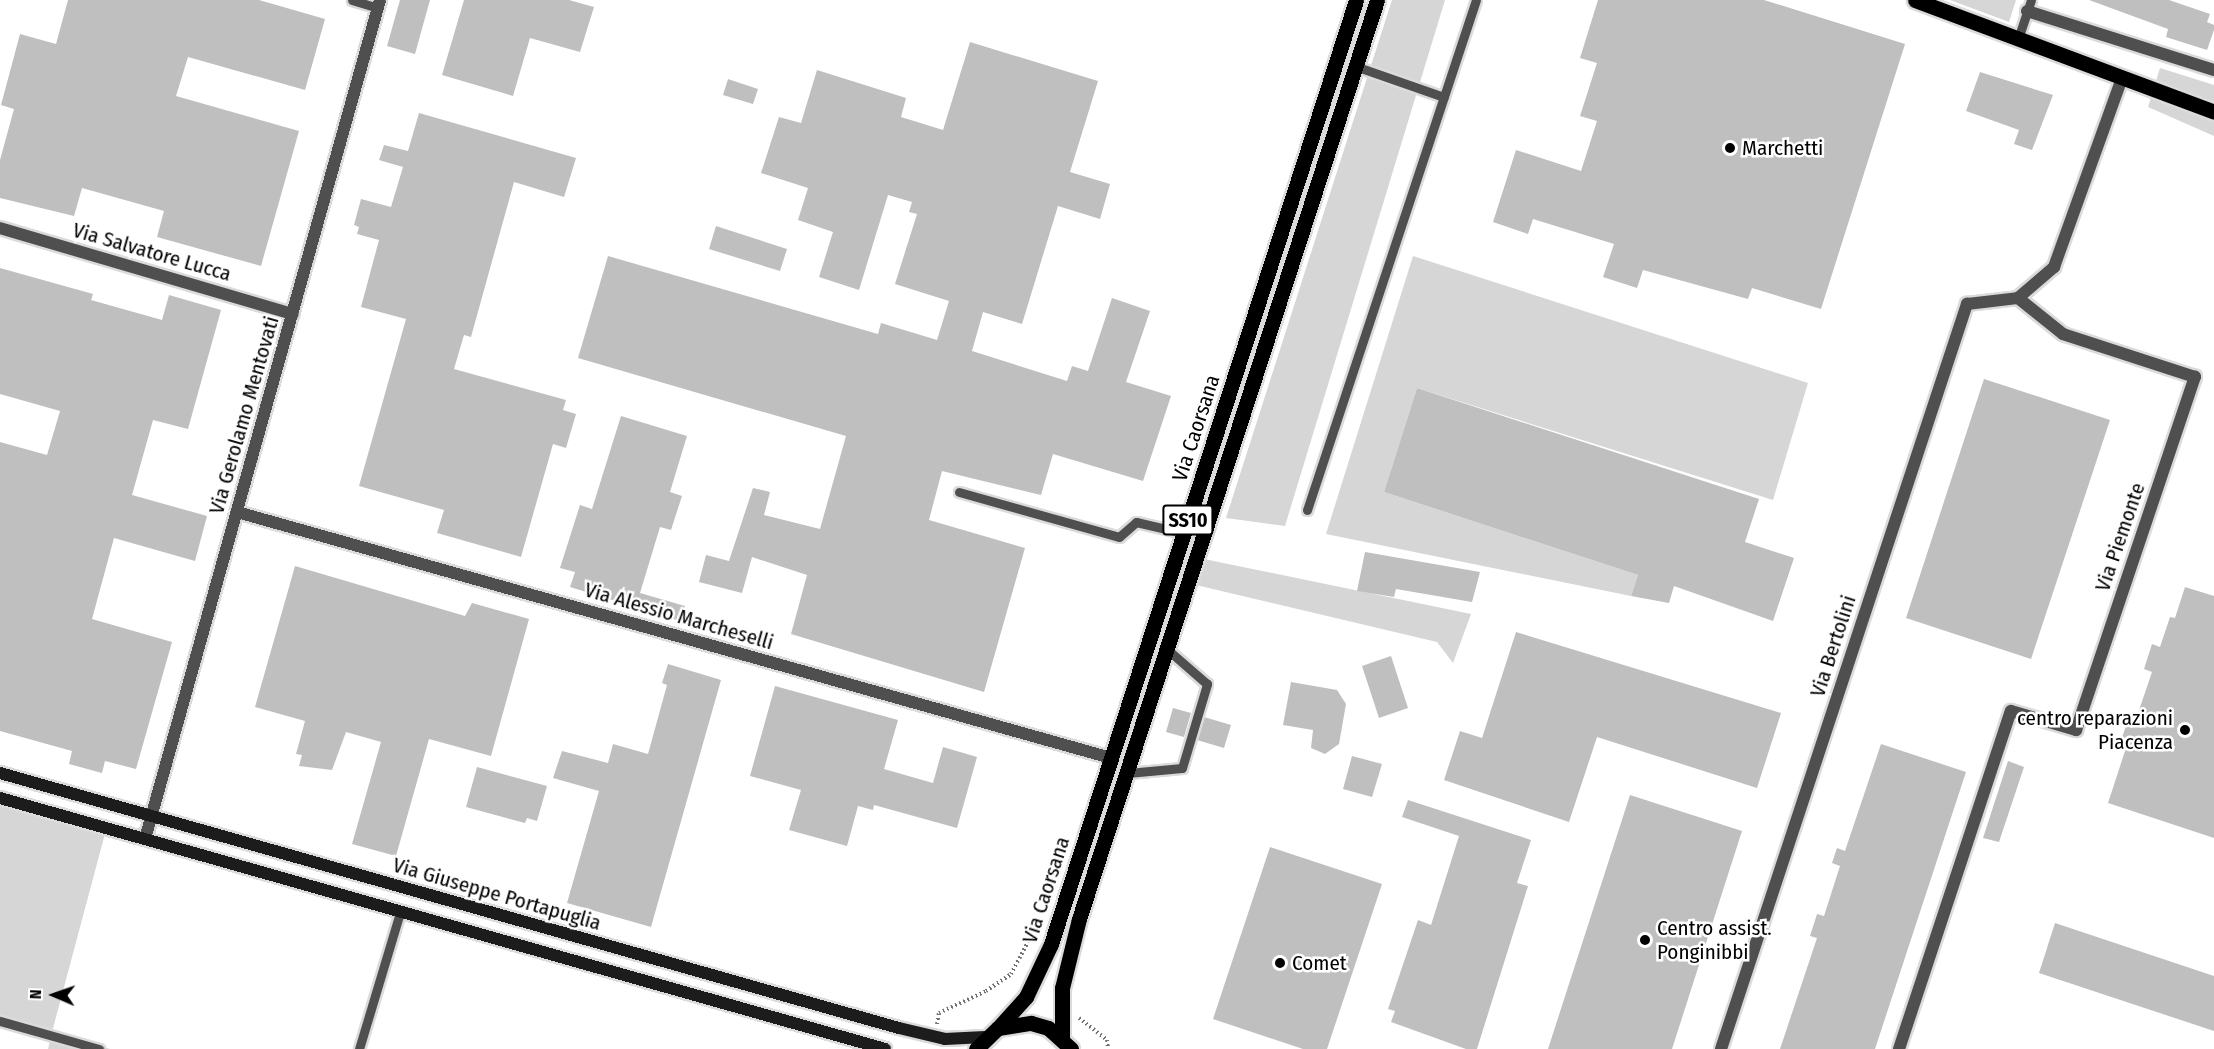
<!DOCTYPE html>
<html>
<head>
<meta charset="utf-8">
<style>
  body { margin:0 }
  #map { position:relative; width:2214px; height:1049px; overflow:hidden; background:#fff; font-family:"Fira Sans Condensed",sans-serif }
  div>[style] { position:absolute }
  .green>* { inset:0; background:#d6d6d6 }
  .building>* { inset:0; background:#bfbfbf }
  .path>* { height:4px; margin-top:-2px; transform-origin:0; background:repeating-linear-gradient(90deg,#717171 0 1.5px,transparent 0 4.5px) }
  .roads { filter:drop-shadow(2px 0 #dbdbdb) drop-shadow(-2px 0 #dbdbdb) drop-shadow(0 2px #dbdbdb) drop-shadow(0 -2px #dbdbdb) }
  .lane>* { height:9px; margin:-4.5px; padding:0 4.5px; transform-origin:4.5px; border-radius:4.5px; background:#4f4f4f }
  .street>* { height:12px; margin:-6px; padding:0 6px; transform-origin:6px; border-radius:6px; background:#4f4f4f }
  .secondary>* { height:12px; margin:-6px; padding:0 6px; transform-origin:6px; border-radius:6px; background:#1c1c1c }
  .primary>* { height:15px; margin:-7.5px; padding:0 7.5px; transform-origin:7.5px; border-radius:7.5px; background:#000 }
  .dots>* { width:16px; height:16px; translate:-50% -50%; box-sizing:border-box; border:3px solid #fff; border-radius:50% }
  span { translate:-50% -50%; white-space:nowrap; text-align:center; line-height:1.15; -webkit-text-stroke:5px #fff; paint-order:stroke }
  .shield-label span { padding:2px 4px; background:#fff; border:2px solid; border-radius:4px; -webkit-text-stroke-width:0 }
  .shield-label { font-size:20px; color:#000; font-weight:700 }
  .poi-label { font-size:21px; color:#000 }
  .left { translate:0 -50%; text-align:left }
  .right { translate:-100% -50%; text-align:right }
  .street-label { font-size:21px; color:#000 }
  .north { position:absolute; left:24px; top:965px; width:60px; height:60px; -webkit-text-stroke:4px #fff; paint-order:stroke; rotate:272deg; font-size:16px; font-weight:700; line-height:24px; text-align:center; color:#000 }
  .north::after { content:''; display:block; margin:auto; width:21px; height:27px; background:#000; clip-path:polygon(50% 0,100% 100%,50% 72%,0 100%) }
</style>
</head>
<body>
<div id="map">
  <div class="green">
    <div style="clip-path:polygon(1392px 0,1445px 0,1285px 526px,1226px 518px)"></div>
    <div style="clip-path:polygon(1950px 0,2016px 0,2009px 22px)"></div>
    <div style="clip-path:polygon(2160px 68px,2214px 85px,2214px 136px,2148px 107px)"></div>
    <div style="clip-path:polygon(1413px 256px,1808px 383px,1773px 500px,1417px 388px,1384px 492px,1638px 575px,1631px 596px,1326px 534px)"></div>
    <div style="clip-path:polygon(1204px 559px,1471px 614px,1453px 663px,1437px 642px,1196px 585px)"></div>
    <div style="clip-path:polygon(0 800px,106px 830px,52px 1032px,110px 1049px,48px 1049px,52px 1033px,0 1018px)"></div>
  </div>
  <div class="building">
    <div style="clip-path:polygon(68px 0,259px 0,325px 19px,305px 90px,188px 57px,176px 96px,299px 131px,261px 266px,157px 237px,164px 211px,82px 188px,74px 216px,0 198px,0 160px,14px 109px,1px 105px,20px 34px,56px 44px)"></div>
    <div style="clip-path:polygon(400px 0,430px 0,415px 54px,387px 46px)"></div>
    <div style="clip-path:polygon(464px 0,569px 0,594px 7px,580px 52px,530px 38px,513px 96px,442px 75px)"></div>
    <div style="clip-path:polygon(1598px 0,1764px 0,1905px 44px,1821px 309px,1752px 288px,1748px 299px,1643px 270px,1637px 288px,1603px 277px,1614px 244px,1533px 219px,1528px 234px,1493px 222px,1516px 150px,1581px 171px,1597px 121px,1580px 116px,1597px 63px,1580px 58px)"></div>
    <div style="clip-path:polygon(2089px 0,2169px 0,2210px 14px,2207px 22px,2214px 25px,2214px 30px,2207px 50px,2166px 37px,2168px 29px)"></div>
    <div style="clip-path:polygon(970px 42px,1098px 81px,1070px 172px,1110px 184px,1100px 219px,1058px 206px,1022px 324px,983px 312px,972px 351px,1067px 381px,1072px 366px,1088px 371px,1112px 298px,1150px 311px,1126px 382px,1171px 396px,1143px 481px,1053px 454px,1041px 495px,942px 471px,929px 520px,1025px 548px,984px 692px,791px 634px,807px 575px,752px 557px,742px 593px,699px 582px,706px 555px,729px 561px,753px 488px,770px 492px,764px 515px,820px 529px,846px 436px,578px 358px,608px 256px,878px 334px,881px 323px,937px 340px,949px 301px,895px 284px,917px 214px,909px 212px,912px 202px,888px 195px,859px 290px,819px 277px,833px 232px,798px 220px,808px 188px,761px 173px,779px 117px,801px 123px,817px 70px,906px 98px,901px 117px,943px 130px)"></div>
    <div style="clip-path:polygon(1980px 72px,2053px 95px,2032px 150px,2014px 144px,2019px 130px,1966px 111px)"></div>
    <div style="clip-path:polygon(728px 79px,758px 89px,753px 104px,723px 95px)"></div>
    <div style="clip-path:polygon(419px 113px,576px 158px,564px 197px,514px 182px,471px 337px,464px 335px,454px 369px,566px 400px,563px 410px,576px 414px,566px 448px,553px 444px,521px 557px,437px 533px,444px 510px,359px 486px,406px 319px,361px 307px,379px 240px,357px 234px,359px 227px,354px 225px,361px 199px,391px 207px,403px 167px,379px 160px,384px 145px,408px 151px)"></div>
    <div style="clip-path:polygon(716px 226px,787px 249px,780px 271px,709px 249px)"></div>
    <div style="clip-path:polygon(0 268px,93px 294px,91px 300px,162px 320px,169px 295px,221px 310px,188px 429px,153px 420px,132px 495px,207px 516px,195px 561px,114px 538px,92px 619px,172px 642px,136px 769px,105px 761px,102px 773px,69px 764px,72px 751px,0 731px,0 442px,47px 455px,60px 411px,0 394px)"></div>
    <div style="clip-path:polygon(1984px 379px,2110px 420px,2031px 659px,1906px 618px)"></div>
    <div style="clip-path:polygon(1417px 388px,1759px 499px,1745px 542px,1794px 558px,1773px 621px,1674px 586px,1669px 603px,1631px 596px,1638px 575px,1384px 492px)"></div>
    <div style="clip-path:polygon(621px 416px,687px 436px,670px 492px,682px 496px,671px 530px,660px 527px,640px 593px,685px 606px,680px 621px,570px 587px,575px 572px,560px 568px,580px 505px,592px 509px)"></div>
    <div style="clip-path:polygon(1365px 552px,1480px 572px,1472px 602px,1396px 589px,1394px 597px,1357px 591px)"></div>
    <div style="clip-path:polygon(295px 566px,465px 616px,472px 603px,529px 619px,491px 756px,429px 739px,396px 856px,352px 844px,381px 742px,346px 732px,332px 770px,299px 766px,302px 755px,296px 754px,305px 721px,255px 707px)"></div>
    <div style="clip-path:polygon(2185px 587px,2214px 596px,2214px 838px,2108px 803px,2126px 748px,2119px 746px,2129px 717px,2136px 719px,2152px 672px,2144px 669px,2152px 644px,2160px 647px,2170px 617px,2175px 618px)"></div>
    <div style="clip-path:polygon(1516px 632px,1781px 713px,1757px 788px,1597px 737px,1569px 822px,1444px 780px,1460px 731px,1482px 738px)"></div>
    <div style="clip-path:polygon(1391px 656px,1408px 708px,1379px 718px,1362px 666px)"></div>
    <div style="clip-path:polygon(668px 664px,721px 680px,651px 927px,567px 903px,599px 791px,553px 778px,562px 751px,608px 763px,613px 744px,648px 754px,667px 685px,662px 683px)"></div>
    <div style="clip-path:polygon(1291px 682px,1337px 690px,1346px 704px,1339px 744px,1325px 754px,1311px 748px,1313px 730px,1283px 725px)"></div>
    <div style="clip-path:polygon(775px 686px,898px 720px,884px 769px,933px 783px,943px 747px,977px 757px,957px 828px,874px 805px,873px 810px,858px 806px,847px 846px,789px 830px,801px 790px,750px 776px)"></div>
    <div style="clip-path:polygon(1173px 708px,1191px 713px,1184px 737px,1166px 732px)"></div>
    <div style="clip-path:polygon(1204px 717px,1231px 725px,1224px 748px,1197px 740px)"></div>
    <div style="clip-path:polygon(1881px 744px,1966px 772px,1875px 1049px,1780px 1049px,1817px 938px,1810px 936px,1817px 914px,1824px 916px,1840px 866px,1832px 863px,1837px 848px,1845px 851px)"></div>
    <div style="clip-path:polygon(1352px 756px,1382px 764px,1372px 797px,1343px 789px)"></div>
    <div style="clip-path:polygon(2008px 761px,2024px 767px,1999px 842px,1983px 838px)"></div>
    <div style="clip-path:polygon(477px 767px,547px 786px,537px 821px,527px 818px,525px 823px,466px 807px)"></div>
    <div style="clip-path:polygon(1630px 795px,1742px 831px,1672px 1049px,1548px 1049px)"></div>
    <div style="clip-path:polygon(1408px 800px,1531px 840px,1517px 883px,1528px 886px,1477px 1049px,1466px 1049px,1391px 1022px,1395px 1011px,1388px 1009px,1418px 920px,1431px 925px,1459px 836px,1402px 817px)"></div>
    <div style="clip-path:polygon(1270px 847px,1382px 884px,1327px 1049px,1303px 1049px,1213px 1019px)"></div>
    <div style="clip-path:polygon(2055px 923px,2214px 976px,2214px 1031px,2039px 973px)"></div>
  </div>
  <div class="path">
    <div style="left:1079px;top:1018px;width:36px;rotate:38deg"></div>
    <div style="left:1107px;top:1040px;width:9px;rotate:84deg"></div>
    <div style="left:937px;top:1024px;width:11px;rotate:-80deg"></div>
    <div style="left:939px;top:1013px;width:52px;rotate:-25.1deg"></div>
    <div style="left:986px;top:991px;width:30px;rotate:-34deg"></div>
    <div style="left:1011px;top:974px;width:58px;rotate:-62.1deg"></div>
  </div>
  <div class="roads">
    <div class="lane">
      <div style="left:352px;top:0;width:27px;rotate:17deg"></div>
      <div style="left:2018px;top:39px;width:41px;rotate:-71.6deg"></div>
      <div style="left:1355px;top:66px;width:94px;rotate:19.2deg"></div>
      <div style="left:959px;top:492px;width:166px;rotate:15.7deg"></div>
      <div style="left:1119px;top:537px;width:23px;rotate:-41deg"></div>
      <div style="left:1136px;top:522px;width:48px;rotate:13.2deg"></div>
      <div style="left:1307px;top:510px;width:537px;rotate:-71.67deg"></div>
      <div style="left:1128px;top:773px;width:54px;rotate:-5.3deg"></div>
      <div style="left:1182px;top:768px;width:88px;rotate:-73.4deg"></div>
      <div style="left:1207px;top:684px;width:52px;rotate:-138.9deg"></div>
      <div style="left:0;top:1021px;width:103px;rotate:15.8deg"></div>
      <div style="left:359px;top:1049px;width:143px;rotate:-73.3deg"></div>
    </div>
    <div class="street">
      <div style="left:2027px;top:11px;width:196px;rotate:17.5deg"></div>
      <div style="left:0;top:228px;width:305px;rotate:16.4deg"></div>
      <div style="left:237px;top:512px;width:908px;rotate:15.72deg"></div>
      <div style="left:145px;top:839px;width:871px;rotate:-74.35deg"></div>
      <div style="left:1721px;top:1049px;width:785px;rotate:-71.73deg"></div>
      <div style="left:1967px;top:304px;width:51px;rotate:-6.7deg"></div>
      <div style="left:1899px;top:1049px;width:356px;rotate:-71.7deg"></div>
      <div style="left:2011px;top:711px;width:68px;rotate:16.3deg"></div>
      <div style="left:2076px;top:730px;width:373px;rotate:-71.4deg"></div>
      <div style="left:2195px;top:377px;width:139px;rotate:-162deg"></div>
      <div style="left:2063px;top:334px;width:58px;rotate:-141.3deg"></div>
      <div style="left:2018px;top:298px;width:48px;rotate:-40.7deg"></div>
      <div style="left:2054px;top:267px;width:201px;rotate:-70.2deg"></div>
    </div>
    <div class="secondary">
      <div style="left:0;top:773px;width:934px;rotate:15.84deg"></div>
      <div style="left:899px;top:1028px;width:47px;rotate:13.4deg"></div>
      <div style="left:945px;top:1039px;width:40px;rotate:-2.9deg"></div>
      <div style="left:0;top:798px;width:920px;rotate:15.83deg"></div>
    </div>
    <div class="primary">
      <div style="left:1915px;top:0;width:319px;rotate:20.5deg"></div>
      <div style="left:998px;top:1028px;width:42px;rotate:-47.9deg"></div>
      <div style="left:1026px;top:997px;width:59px;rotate:-64.7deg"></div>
      <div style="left:1051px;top:944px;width:992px;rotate:-72.09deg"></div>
      <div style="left:1062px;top:1038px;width:50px;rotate:-90deg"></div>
      <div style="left:1062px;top:988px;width:71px;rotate:-76.2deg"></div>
      <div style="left:1079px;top:919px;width:966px;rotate:-72.03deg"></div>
      <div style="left:976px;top:1049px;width:30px;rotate:-44deg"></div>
      <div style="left:998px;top:1028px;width:33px;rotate:-9deg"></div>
      <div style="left:1031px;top:1023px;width:18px;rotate:16deg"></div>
      <div style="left:1048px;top:1028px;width:31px;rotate:42deg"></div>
    </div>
  </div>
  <div class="dots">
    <div style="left:1730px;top:148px;background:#000"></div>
    <div style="left:2185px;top:730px;background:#000"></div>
    <div style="left:1645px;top:940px;background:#000"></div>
    <div style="left:1280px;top:963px;background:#000"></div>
  </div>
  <div class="shield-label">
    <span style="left:1188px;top:520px">SS10</span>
  </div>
  <div class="poi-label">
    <span class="left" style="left:1742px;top:148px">Marchetti</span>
    <span class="right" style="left:2173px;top:730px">centro reparazioni<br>Piacenza</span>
    <span class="left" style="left:1657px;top:940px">Centro assist.<br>Ponginibbi</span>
    <span class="left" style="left:1292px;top:963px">Comet</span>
  </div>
  <div class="street-label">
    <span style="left:152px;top:252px;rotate:16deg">Via Salvatore Lucca</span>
    <span style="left:244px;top:415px;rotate:-74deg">Via Gerolamo Mentovati</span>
    <span style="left:1196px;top:428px;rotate:-72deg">Via Caorsana</span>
    <span style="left:2120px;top:537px;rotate:-71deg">Via Piemonte</span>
    <span style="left:679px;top:616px;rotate:16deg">Via Alessio Marcheselli</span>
    <span style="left:1833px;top:646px;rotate:-72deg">Via Bertolini</span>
    <span style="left:1046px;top:890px;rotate:-72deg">Via Caorsana</span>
    <span style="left:497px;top:894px;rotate:16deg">Via Giuseppe Portapuglia</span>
  </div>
  <div class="north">N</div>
</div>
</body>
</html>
